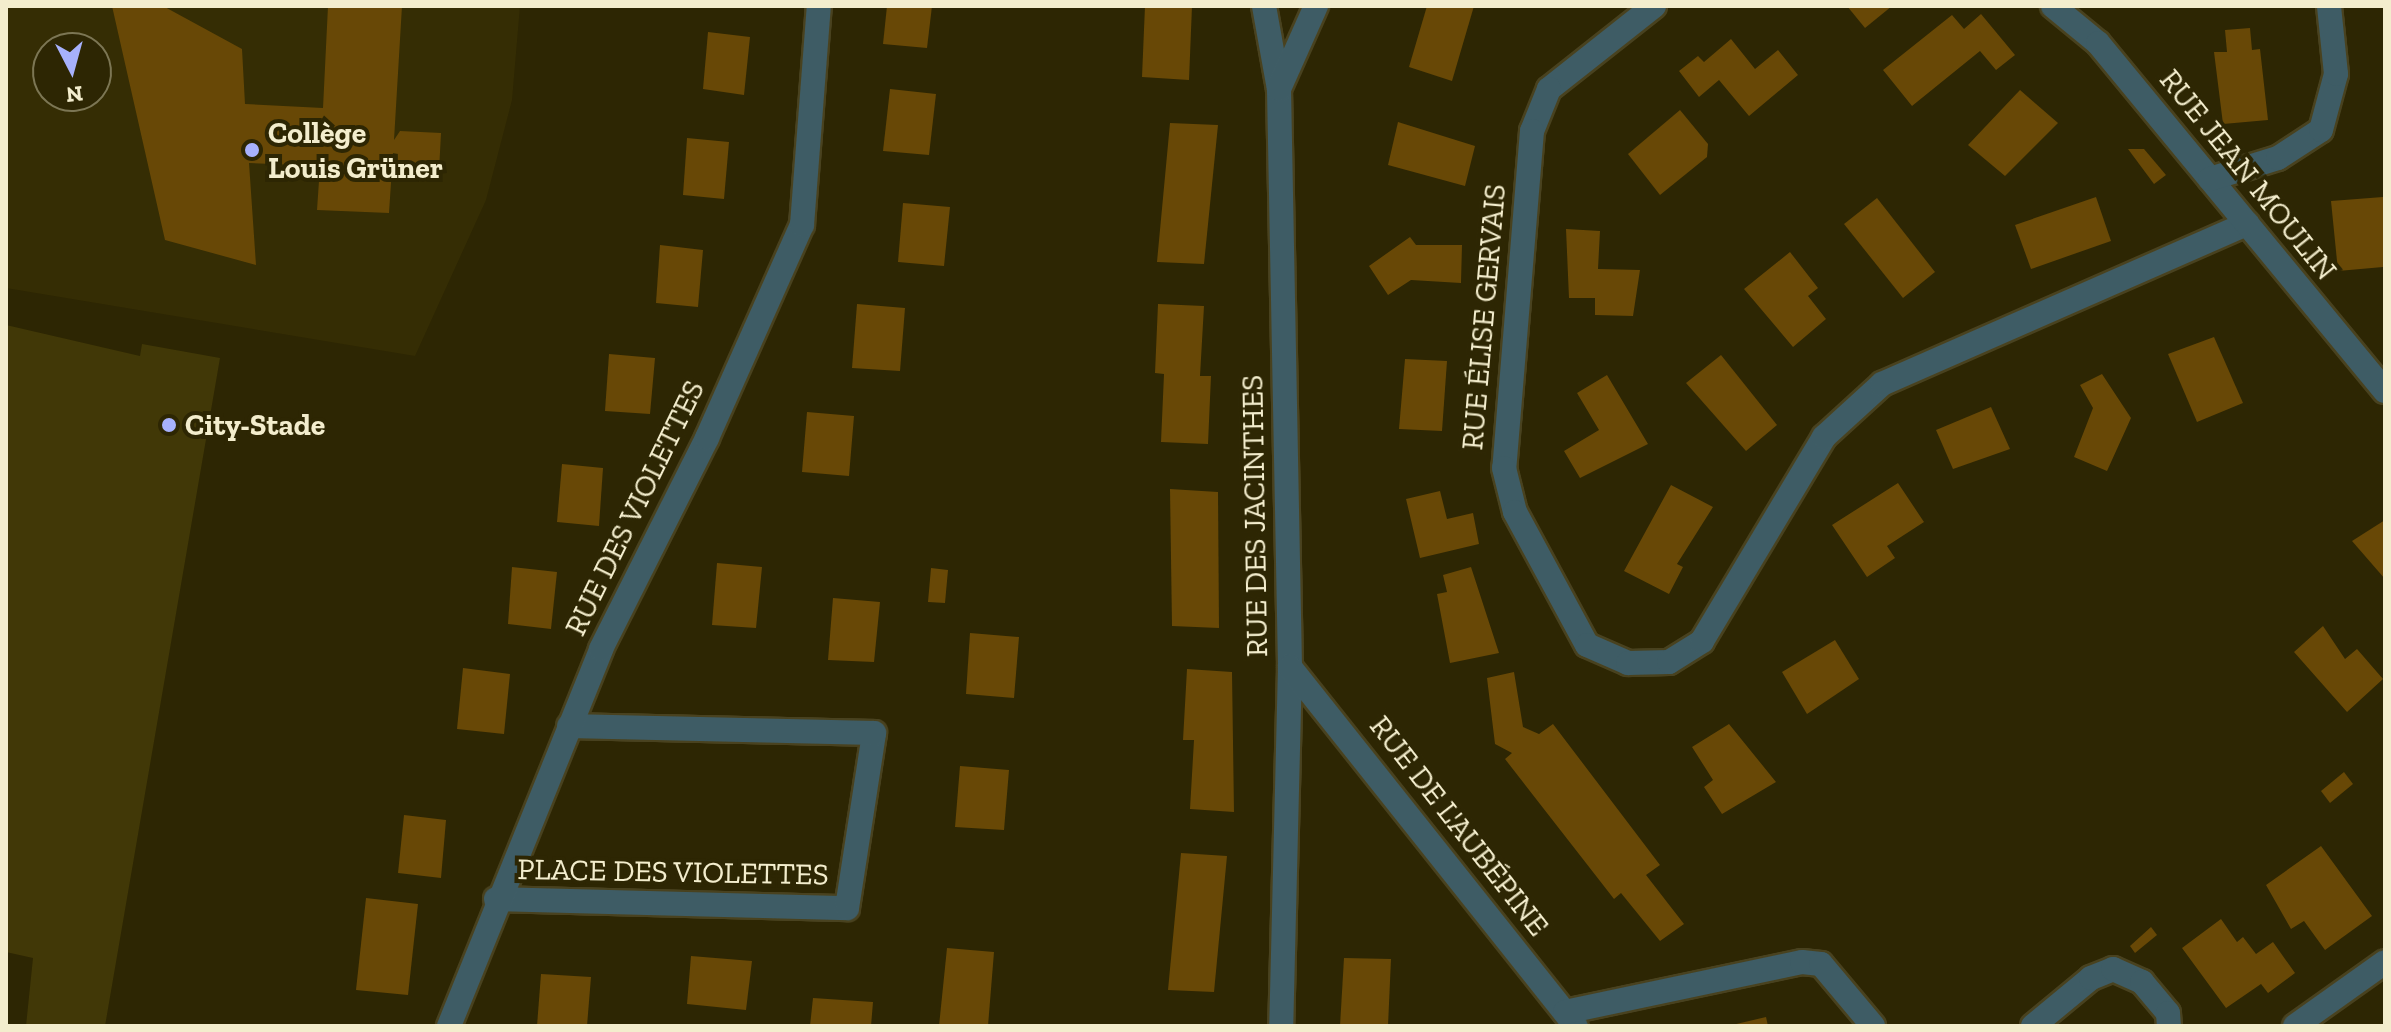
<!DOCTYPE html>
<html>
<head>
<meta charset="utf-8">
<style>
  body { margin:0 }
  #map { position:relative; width:2391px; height:1032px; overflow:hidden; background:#2d2603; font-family:"Zilla Slab",serif }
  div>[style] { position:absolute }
  .built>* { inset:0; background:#352d04 }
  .green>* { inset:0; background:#413807 }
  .building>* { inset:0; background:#684806 }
  .roads { filter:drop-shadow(2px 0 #49421f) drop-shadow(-2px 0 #49421f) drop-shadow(0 2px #49421f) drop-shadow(0 -2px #49421f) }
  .minor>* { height:24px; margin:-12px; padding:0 12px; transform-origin:12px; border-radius:12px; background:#3e5c65 }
  .dots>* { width:22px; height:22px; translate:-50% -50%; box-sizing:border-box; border:4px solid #2d2603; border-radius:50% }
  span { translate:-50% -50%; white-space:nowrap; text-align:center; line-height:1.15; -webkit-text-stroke:8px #2d2603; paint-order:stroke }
  .poi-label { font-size:30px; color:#f3edcd; font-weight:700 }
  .left { translate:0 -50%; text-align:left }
  .street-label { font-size:30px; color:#f3edcd }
  .frame { position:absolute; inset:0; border:8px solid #f3edcd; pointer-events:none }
  .north { position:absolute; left:32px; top:32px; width:80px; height:80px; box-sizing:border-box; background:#2d2603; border:2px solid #7c7654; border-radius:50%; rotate:174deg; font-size:22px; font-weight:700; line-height:32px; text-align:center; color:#f3edcd }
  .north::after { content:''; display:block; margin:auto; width:28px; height:36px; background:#a7b1fc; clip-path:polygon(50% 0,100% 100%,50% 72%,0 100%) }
</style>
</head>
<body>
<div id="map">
  <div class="built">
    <div style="clip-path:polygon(evenodd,6px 6px,520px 6px,512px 100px,486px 200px,415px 356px,6px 288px,6px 6px,48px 48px,96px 48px,96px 96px,48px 96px,48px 48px)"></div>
  </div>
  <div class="green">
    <div style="clip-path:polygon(6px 325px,140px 356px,142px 344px,220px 358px,105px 1026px,26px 1026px,33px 958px,6px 952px)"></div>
  </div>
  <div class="building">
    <div style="clip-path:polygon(112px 6px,163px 6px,242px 49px,245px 104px,323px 108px,328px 6px,402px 6px,394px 140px,400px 131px,441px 133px,439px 171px,398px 168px,398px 154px,393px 153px,389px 213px,317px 210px,320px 166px,249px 163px,256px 265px,165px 240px)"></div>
    <div style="clip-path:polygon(887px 6px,932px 6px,927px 48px,883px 44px)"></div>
    <div style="clip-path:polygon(1145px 6px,1192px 6px,1189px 80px,1142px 77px)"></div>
    <div style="clip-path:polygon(1427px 6px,1474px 6px,1452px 81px,1409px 67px)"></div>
    <div style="clip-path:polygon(1847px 6px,1892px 6px,1865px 28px)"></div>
    <div style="clip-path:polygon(1981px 14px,2015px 55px,1996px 70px,1980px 51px,1912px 106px,1883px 70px,1952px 15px,1964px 29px)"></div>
    <div style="clip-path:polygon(2250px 28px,2252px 50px,2260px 49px,2268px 120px,2223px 124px,2214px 52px,2227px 52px,2225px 30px)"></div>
    <div style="clip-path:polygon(708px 32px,750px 37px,744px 95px,703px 89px)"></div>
    <div style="clip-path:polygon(1731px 39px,1755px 69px,1778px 50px,1798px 75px,1749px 116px,1719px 80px,1699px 97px,1679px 71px,1698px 56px,1704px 62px)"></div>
    <div style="clip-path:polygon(890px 89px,936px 94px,929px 155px,883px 151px)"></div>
    <div style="clip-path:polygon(2020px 90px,2058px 123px,2005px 176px,1968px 145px)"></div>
    <div style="clip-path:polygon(1680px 110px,1708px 144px,1707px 157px,1660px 195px,1628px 154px)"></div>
    <div style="clip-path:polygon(1398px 122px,1475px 146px,1465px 186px,1388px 165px)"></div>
    <div style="clip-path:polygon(1170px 123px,1218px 125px,1204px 264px,1157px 262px)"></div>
    <div style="clip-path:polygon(687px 138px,729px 142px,724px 199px,683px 195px)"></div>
    <div style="clip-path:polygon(2128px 149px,2144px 149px,2166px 175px,2154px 184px)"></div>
    <div style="clip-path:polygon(2096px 197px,2111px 241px,2031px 269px,2015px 225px)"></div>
    <div style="clip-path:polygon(2383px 197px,2383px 267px,2338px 271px,2331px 201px)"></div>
    <div style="clip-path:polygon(1877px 198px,1935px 272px,1903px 298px,1844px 224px)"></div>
    <div style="clip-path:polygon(903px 203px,950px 207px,944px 266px,898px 262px)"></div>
    <div style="clip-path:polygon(1566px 229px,1600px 231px,1598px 269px,1640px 270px,1633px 316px,1595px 315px,1595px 298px,1569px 298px)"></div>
    <div style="clip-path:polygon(1410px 237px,1416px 245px,1462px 245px,1461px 283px,1411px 280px,1388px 295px,1369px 266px)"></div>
    <div style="clip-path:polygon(660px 245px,703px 250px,698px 307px,656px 303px)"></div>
    <div style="clip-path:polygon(1790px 252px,1818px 288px,1808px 296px,1826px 319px,1793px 347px,1744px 289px)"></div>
    <div style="clip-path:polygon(857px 304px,905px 308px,900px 371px,852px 368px)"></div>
    <div style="clip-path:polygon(1158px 304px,1204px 306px,1200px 376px,1211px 376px,1208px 444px,1161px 442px,1164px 374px,1155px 373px)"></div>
    <div style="clip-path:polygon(2214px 337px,2243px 403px,2197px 422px,2168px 354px)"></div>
    <div style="clip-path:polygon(609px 354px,655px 358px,650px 414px,605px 411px)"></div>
    <div style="clip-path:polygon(1721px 355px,1777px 425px,1746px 451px,1686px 383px)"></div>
    <div style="clip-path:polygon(1405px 359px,1447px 361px,1442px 431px,1399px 429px)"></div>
    <div style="clip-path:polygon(2102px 374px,2131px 418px,2107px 471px,2074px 457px,2093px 408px,2080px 385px)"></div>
    <div style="clip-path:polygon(1607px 375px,1648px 444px,1580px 478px,1564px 451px,1599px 430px,1577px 393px)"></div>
    <div style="clip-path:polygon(1991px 407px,2010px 449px,1953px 469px,1936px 430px)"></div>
    <div style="clip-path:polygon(807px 412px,854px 416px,849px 476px,802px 472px)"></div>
    <div style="clip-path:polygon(562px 464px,603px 468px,599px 526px,557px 522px)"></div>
    <div style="clip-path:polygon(1898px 483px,1924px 522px,1887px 546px,1895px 558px,1867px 577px,1832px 525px)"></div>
    <div style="clip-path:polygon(1671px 485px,1713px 507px,1677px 564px,1683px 567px,1669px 594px,1624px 571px)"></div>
    <div style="clip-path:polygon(1170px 489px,1218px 492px,1219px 628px,1172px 626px)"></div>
    <div style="clip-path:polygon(1440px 491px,1447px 519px,1473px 513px,1479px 544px,1420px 558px,1406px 499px)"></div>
    <div style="clip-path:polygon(2385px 520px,2385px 579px,2352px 541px)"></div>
    <div style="clip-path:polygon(717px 563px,762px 567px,756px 628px,712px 625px)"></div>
    <div style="clip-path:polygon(512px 567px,557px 572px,551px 629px,508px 624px)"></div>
    <div style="clip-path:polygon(1471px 567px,1499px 653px,1450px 663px,1437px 594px,1447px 592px,1443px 575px)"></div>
    <div style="clip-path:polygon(931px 568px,948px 570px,945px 603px,928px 602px)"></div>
    <div style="clip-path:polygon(833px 598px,880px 602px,874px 662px,828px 660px)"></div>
    <div style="clip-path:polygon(2323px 626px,2345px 659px,2357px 649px,2383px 679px,2347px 712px,2294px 652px)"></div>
    <div style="clip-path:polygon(970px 633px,1019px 637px,1014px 698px,966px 694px)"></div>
    <div style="clip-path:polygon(1835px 640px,1859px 679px,1807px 714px,1782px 672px)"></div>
    <div style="clip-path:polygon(463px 668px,510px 674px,504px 734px,457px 729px)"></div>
    <div style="clip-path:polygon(1187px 669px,1232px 672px,1234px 812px,1190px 809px,1194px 740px,1183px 740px)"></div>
    <div style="clip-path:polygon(1514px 672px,1523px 727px,1539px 734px,1553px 724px,1660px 865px,1646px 875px,1684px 924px,1660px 941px,1621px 893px,1614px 899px,1505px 759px,1512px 753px,1495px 744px,1487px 678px)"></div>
    <div style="clip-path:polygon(1729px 724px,1776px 782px,1722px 814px,1704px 787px,1713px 780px,1692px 747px)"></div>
    <div style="clip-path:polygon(960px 766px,1009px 770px,1004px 830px,955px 827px)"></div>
    <div style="clip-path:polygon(2344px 772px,2353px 784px,2330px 803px,2321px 791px)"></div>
    <div style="clip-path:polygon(404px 815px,446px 820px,441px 878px,398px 873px)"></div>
    <div style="clip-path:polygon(2321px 846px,2372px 916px,2325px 950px,2304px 921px,2291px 929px,2266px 885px)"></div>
    <div style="clip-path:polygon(1181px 853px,1227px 856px,1214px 992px,1168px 990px)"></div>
    <div style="clip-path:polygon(366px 898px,418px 904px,408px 995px,356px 990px)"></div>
    <div style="clip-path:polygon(2221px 919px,2237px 942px,2243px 937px,2256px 954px,2273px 942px,2295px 973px,2268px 993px,2261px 984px,2226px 1008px,2182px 948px)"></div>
    <div style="clip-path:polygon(2151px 927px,2157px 935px,2135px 953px,2130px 946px)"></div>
    <div style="clip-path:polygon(947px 948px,994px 952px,988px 1026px,939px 1026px)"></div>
    <div style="clip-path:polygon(691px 956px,752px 961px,746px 1010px,687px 1004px)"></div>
    <div style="clip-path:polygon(1344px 958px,1391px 959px,1388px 1026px,1340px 1026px)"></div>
    <div style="clip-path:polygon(541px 974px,591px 977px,587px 1026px,537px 1026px)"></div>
    <div style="clip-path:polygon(813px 998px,873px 1002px,871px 1026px,810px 1026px)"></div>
    <div style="clip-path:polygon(1766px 1017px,1768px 1026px,1732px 1026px,1732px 1025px)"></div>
  </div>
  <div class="roads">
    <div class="minor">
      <div style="left:1264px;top:6px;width:84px;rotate:79.8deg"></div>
      <div style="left:1279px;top:89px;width:578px;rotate:88.91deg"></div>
      <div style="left:1290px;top:667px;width:359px;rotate:91.4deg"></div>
      <div style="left:1654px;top:6px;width:134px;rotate:141.7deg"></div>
      <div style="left:1549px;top:89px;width:45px;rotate:112deg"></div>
      <div style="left:1532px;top:131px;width:338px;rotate:94.7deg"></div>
      <div style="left:1504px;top:468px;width:45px;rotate:76deg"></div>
      <div style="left:1515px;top:512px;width:151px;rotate:61.6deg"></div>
      <div style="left:1587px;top:645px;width:45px;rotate:23.7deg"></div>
      <div style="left:1628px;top:663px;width:41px;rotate:-1.4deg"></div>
      <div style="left:1669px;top:662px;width:39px;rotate:-32deg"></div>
      <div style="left:1702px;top:641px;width:238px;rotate:-59.1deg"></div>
      <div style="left:1824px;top:437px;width:79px;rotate:-42.4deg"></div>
      <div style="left:1882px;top:384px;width:399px;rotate:-23.7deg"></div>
      <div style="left:2053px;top:6px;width:58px;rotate:39.4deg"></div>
      <div style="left:2098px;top:43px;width:451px;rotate:50.5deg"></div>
      <div style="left:1279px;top:89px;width:91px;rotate:-66deg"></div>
      <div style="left:2210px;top:179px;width:71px;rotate:-17.2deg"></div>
      <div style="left:2278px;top:158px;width:51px;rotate:-33.1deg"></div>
      <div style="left:2321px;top:130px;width:58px;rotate:-75deg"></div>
      <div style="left:2336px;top:74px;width:68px;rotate:-95.9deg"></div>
      <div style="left:1290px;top:667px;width:459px;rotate:51.5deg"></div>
      <div style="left:496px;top:899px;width:351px;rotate:1.5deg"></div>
      <div style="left:847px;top:908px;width:177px;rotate:-81.2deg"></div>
      <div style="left:874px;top:733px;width:305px;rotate:-178.7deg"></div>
      <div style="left:1565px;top:1012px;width:242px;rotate:-11.9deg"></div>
      <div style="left:1802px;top:962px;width:19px;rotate:6deg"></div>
      <div style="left:1821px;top:964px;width:81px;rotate:50deg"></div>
      <div style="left:449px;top:1026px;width:406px;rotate:-68deg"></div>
      <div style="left:601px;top:649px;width:236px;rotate:-63.3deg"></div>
      <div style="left:707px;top:438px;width:233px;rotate:-66deg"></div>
      <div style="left:802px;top:225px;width:220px;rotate:-85.6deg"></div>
      <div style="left:2033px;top:1026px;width:75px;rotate:-39.6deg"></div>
      <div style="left:2091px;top:978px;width:24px;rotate:-22deg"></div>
      <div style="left:2113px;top:969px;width:32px;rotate:24deg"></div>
      <div style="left:2142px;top:982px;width:40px;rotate:50deg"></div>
      <div style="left:2168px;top:1013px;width:13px;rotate:86deg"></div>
      <div style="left:2295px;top:1026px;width:110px;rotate:-35.4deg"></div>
    </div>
  </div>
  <div class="dots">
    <div style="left:252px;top:150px;background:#a7b1fc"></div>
    <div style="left:169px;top:425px;background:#a7b1fc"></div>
  </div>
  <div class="poi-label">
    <span class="left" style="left:268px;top:150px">Collège<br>Louis Grüner</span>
    <span class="left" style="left:185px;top:425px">City-Stade</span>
  </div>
  <div class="street-label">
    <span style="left:2248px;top:175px;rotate:51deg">RUE JEAN MOULIN</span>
    <span style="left:1484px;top:317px;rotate:-85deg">RUE ÉLISE GERVAIS</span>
    <span style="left:635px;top:508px;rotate:-64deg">RUE DES VIOLETTES</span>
    <span style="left:1255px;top:516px;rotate:-91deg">RUE DES JACINTHES</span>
    <span style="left:1459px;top:826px;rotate:52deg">RUE DE L'AUBÉPINE</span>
    <span style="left:673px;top:872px;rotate:1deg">PLACE DES VIOLETTES</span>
  </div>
  <div class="frame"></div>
  <div class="north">N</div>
</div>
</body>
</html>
